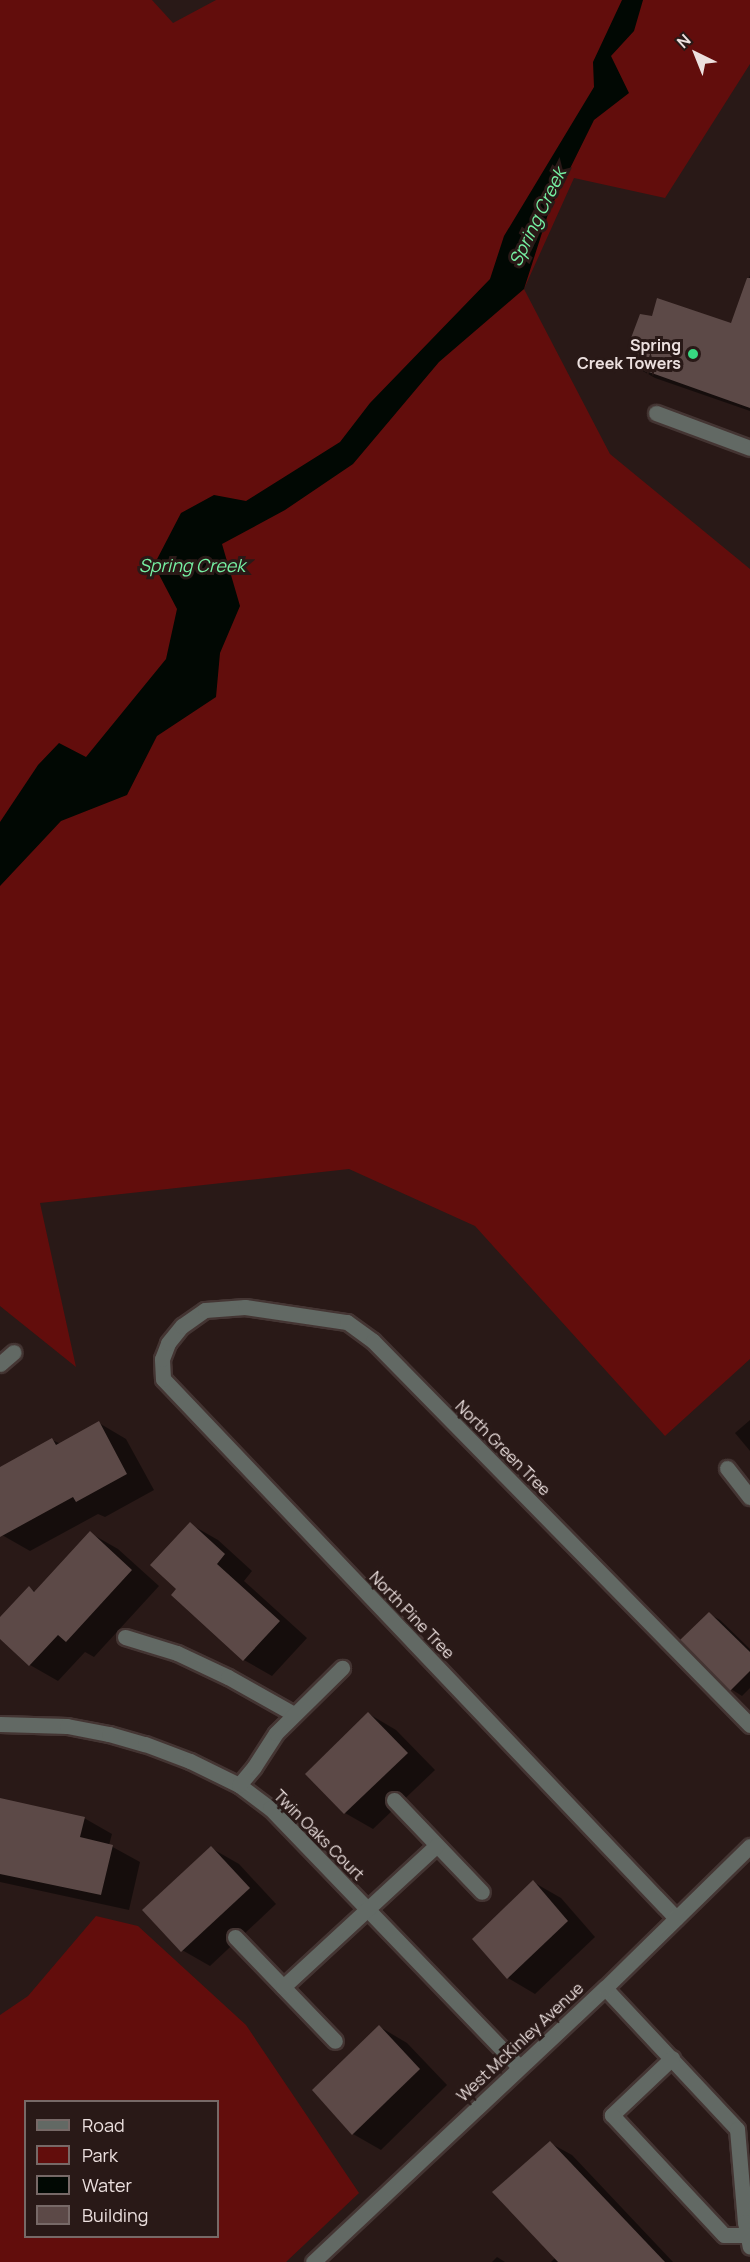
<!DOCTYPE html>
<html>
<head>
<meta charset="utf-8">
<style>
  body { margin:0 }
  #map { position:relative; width:750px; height:2262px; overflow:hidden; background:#291917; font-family:Manrope,sans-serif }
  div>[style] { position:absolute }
  .green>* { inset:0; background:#620d0c }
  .water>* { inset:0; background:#010803 }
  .shadow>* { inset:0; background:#0007 }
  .building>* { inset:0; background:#5c4947 }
  .roads { filter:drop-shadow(2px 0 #443533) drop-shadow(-2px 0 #443533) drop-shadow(0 2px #443533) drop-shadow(0 -2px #443533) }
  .minor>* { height:15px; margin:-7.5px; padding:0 7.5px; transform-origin:7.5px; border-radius:7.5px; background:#626964 }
  .dots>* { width:16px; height:16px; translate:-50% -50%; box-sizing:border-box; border:3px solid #291917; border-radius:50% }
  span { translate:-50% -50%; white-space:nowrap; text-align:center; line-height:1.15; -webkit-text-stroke:6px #291917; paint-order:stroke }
  .poi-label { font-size:16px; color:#ece0df; font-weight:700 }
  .right { translate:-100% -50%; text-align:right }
  .street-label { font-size:16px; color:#ece0df }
  .water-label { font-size:18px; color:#76f0a3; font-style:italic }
  .legend { position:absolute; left:24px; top:2100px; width:195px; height:138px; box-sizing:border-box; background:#291917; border:2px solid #776967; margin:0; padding:8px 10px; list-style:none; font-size:18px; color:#ece0df }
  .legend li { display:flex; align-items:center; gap:12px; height:30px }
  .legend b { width:30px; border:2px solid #776967 }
  .north { position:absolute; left:666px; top:24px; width:60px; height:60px; -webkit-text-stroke:4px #291917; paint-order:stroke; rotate:317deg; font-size:16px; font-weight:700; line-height:24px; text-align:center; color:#ece0df }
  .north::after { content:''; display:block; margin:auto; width:21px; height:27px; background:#ece0df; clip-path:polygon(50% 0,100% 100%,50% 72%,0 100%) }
</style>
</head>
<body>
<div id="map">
  <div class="green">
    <div style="clip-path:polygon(0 0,152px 0,173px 23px,216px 0,750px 0,750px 64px,665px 198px,574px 178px,524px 289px,610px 454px,750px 569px,750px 1359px,665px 1436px,475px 1226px,349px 1169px,40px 1203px,76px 1367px,0 1306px)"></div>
    <div style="clip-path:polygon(evenodd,96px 1916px,138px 1926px,246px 2025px,359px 2193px,286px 2262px,0 2262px,0 2015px,28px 1996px,96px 1916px,26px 2102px,218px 2102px,218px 2236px,26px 2236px,26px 2102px)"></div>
  </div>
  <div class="water">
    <div style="clip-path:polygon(622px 0,643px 0,634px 31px,611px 56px,629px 93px,594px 120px,549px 211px,524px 289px,439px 362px,353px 464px,285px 510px,222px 544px,240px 606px,220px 653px,216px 697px,157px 736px,127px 795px,61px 821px,0 886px,0 822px,38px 765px,59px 743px,86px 757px,166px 659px,177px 609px,154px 565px,181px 513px,214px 495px,246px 501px,340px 442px,370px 403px,490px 279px,504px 236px,594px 87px,593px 62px)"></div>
  </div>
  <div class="shadow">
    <div style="clip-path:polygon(750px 275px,750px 411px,655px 378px,634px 366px,643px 343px,633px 337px,732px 325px)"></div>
    <div style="clip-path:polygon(750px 1420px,750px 1451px,735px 1433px)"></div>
    <div style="clip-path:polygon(99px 1423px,126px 1439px,154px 1490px,105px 1517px,98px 1514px,30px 1551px,2px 1535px,0 1468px,52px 1440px,61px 1444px)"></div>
    <div style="clip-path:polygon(190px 1524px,218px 1540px,252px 1571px,244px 1581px,307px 1638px,272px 1676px,244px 1660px,179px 1589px)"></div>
    <div style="clip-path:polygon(90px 1533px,118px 1549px,159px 1586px,94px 1657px,85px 1652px,58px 1681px,30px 1665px,0 1637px,0 1620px,29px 1588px,36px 1592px)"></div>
    <div style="clip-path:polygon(709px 1614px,720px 1620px,750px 1649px,750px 1688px,742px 1696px,731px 1689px)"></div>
    <div style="clip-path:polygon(369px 1714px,396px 1730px,435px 1770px,373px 1829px,345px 1813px,307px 1774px)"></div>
    <div style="clip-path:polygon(0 1800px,84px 1818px,112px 1834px,109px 1845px,140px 1862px,129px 1910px,0 1882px)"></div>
    <div style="clip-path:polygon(211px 1848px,239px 1864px,276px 1904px,210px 1966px,182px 1950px)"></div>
    <div style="clip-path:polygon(533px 1882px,561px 1898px,595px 1937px,535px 1994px,508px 1978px)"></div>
    <div style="clip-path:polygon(380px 2027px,407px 2043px,447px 2085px,381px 2150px,353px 2134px,314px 2090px)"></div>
    <div style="clip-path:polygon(550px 2143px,572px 2155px,673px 2262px,551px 2262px,556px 2257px)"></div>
    <div style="clip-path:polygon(497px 2257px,505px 2262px,492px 2262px)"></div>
  </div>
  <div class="building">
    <div style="clip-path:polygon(747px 278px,750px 278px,750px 408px,632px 366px,642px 342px,631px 338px,640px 314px,652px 316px,657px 298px,731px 323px)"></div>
    <div style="clip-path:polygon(99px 1421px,127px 1474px,76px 1502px,73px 1497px,0 1537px,0 1467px,52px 1438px,56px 1445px)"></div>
    <div style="clip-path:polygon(190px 1522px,225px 1554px,217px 1564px,280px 1621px,243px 1661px,171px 1595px,176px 1589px,150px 1565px)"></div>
    <div style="clip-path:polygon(90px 1531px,132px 1570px,66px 1642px,58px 1635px,29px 1666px,0 1639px,0 1617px,29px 1586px,34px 1592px)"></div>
    <div style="clip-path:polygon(709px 1612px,750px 1652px,750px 1671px,730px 1691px,680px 1640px)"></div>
    <div style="clip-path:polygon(368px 1712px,408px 1753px,344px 1814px,305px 1774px)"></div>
    <div style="clip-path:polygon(0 1798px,85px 1817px,80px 1837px,113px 1845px,101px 1895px,0 1874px)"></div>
    <div style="clip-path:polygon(211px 1846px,250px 1888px,181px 1952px,142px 1910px)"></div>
    <div style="clip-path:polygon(533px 1880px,568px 1921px,507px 1979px,472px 1939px)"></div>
    <div style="clip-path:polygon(379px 2025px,420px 2069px,352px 2135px,312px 2090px)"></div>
    <div style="clip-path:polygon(550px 2141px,665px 2262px,558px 2262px,492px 2192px)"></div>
  </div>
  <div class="roads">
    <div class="minor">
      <div style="left:656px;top:413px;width:100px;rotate:20.4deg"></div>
      <div style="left:0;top:1364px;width:18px;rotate:-41deg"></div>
      <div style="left:727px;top:1468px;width:37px;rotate:52deg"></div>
      <div style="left:125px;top:1637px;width:54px;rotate:17.1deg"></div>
      <div style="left:177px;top:1653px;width:56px;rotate:25.2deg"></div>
      <div style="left:228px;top:1677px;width:76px;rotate:29.3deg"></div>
      <div style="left:0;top:1724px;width:67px;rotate:1.7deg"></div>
      <div style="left:67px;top:1726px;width:43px;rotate:10.8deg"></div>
      <div style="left:109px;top:1734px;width:37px;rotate:16deg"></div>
      <div style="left:145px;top:1744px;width:48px;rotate:20.7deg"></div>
      <div style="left:190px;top:1761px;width:55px;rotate:26.1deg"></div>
      <div style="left:239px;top:1785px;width:39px;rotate:37deg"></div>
      <div style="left:270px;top:1808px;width:358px;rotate:46.1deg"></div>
      <div style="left:239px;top:1785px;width:23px;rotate:-50deg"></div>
      <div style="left:254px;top:1767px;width:40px;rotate:-57.1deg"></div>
      <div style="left:276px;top:1733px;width:93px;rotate:-44.6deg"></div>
      <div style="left:394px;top:1800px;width:127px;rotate:46.3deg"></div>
      <div style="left:676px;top:1918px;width:744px;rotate:-133.58deg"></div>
      <div style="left:163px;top:1379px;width:20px;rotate:-93deg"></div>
      <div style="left:162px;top:1359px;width:17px;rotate:-69deg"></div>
      <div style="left:168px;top:1343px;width:22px;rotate:-51deg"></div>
      <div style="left:182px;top:1326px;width:28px;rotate:-35deg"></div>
      <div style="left:205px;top:1310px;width:40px;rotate:-4.3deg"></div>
      <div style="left:245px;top:1307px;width:103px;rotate:8.4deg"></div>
      <div style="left:347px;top:1322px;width:32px;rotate:36deg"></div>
      <div style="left:373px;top:1341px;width:538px;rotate:45.53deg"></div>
      <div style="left:235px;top:1937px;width:144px;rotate:46.1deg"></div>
      <div style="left:283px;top:1987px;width:209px;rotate:-42.7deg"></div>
      <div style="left:605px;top:1988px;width:193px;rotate:46.9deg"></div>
      <div style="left:737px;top:2129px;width:93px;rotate:85.1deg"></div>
      <div style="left:745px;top:2222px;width:25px;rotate:79deg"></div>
      <div style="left:672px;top:2058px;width:83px;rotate:136.5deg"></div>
      <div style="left:612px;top:2115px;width:164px;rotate:47deg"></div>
      <div style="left:724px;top:2235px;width:23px"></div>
      <div style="left:313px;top:2262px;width:400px;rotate:-43.2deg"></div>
      <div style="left:605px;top:1988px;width:203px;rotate:-44.4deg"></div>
    </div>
  </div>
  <div class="dots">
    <div style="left:693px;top:354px;background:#37d880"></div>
  </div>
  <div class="poi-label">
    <span class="right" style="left:681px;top:354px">Spring<br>Creek Towers</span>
  </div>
  <div class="street-label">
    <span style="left:503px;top:1448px;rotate:45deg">North Green Tree</span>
    <span style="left:412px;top:1615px;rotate:46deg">North Pine Tree</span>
    <span style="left:319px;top:1835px;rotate:45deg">Twin Oaks Court</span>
    <span style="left:520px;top:2042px;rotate:-43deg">West McKinley Avenue</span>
  </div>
  <div class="water-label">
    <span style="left:537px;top:217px;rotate:-64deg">Spring Creek</span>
    <span style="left:192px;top:565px">Spring Creek</span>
  </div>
  <ul class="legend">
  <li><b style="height:8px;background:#626964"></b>Road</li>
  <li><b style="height:16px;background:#620d0c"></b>Park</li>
  <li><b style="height:16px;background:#010803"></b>Water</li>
  <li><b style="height:16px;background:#5c4947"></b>Building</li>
  </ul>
  <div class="north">N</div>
</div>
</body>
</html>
